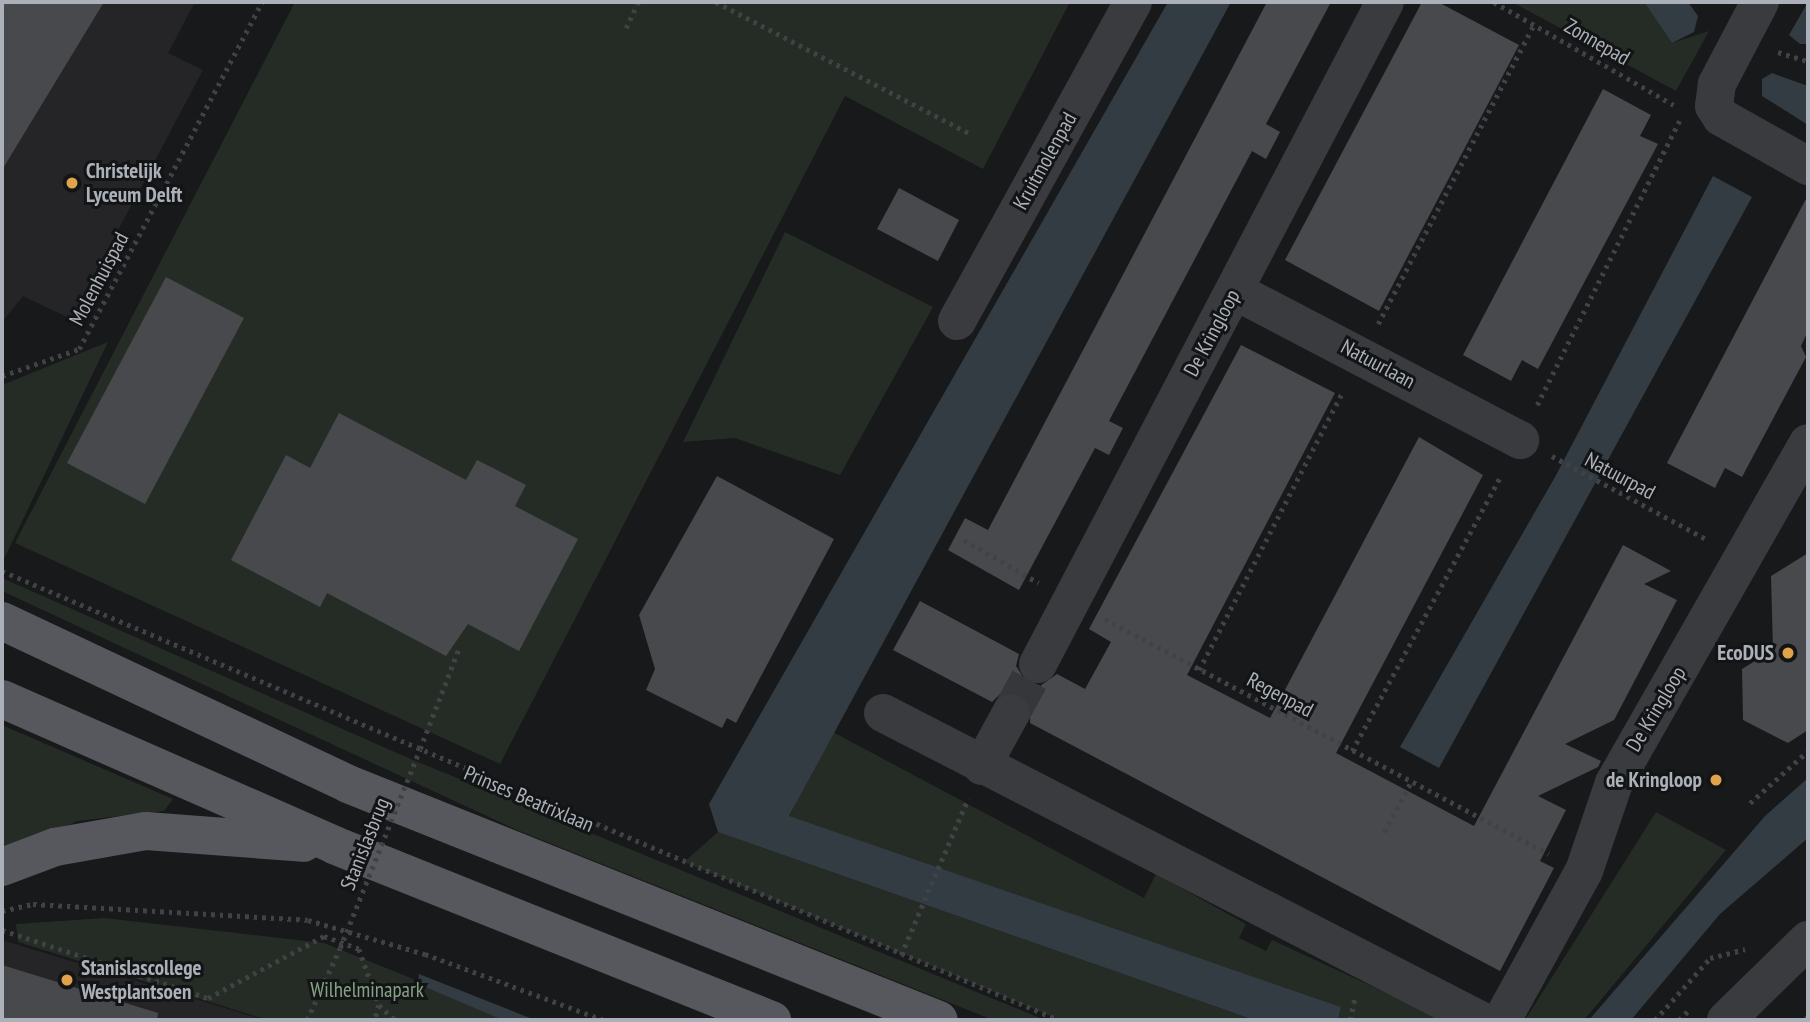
<!DOCTYPE html>
<html>
<head>
<meta charset="utf-8">
<style>
  body { margin:0 }
  #map { position:relative; width:1810px; height:1022px; overflow:hidden; background:#18191a; font-family:"PT Sans Narrow",sans-serif }
  div>[style] { position:absolute }
  .built>* { inset:0; background:#252527 }
  .green>* { inset:0; background:#252c25 }
  .water>* { inset:0; background:#333c42 }
  .building>* { inset:0; background:#48494d }
  .minor-tunnel>* { height:38px; margin-top:-19px; transform-origin:0; background:repeating-linear-gradient(90deg,#36373a 0 38px,transparent 0 57px) }
  .path>* { height:4.5px; margin-top:-2.25px; transform-origin:0; background:repeating-linear-gradient(90deg,#404246 0 3.5px,transparent 0 8.5px) }
  .minor>* { height:38px; margin:-19px; padding:0 19px; transform-origin:19px; border-radius:19px; background:#3a3b3f }
  .major>* { height:38px; margin:-19px; padding:0 19px; transform-origin:19px; border-radius:19px; background:#56585d }
  .path-bridge>* { height:4.5px; margin-top:-2.25px; transform-origin:0; background:repeating-linear-gradient(90deg,#404246 0 3.5px,transparent 0 8.5px) }
  .dots>* { width:19px; height:19px; translate:-50% -50%; box-sizing:border-box; border:4px solid #131415; border-radius:50% }
  span { translate:-50% -50%; white-space:nowrap; text-align:center; line-height:1.15; -webkit-text-stroke:6px #131415; paint-order:stroke }
  .street-label { font-size:21px; color:#acb1b9 }
  .poi-label { font-size:21px; color:#acb1b9; font-weight:700 }
  .left { translate:0 -50%; text-align:left }
  .right { translate:-100% -50%; text-align:right }
  .park-label { font-size:21px; color:#85a185 }
  .frame { position:absolute; inset:0; border:4px solid #acb1b9; pointer-events:none }
</style>
</head>
<body>
<div id="map">
  <div class="built">
    <div style="clip-path:polygon(2px 2px,195px 2px,168px 53px,203px 70px,71px 319px,23px 296px,2px 322px)"></div>
    <div style="clip-path:polygon(2px 940px,264px 1020px,2px 1020px)"></div>
  </div>
  <div class="green">
    <div style="clip-path:polygon(295px 2px,1070px 2px,983px 169px,845px 96px,500px 764px,15px 543px)"></div>
    <div style="clip-path:polygon(1512px 2px,1644px 2px,1672px 43px,1709px 31px,1676px 91px)"></div>
    <div style="clip-path:polygon(785px 232px,933px 307px,840px 475px,735px 438px,683px 442px)"></div>
    <div style="clip-path:polygon(108px 342px,5px 557px,2px 556px,2px 385px)"></div>
    <div style="clip-path:polygon(2px 578px,406px 757px,1045px 1020px,993px 1020px,517px 830px,2px 591px)"></div>
    <div style="clip-path:polygon(2px 725px,173px 799px,164px 811px,77px 821px,2px 857px)"></div>
    <div style="clip-path:polygon(831px 731px,1144px 898px,1156px 874px,1246px 924px,1239px 938px,1266px 951px,1272px 940px,1445px 1020px,1338px 1020px,1341px 1007px,789px 817px)"></div>
    <div style="clip-path:polygon(1656px 812px,1726px 850px,1584px 1020px,1525px 1020px)"></div>
    <div style="clip-path:polygon(718px 832px,1254px 1020px,1060px 1020px,684px 862px)"></div>
    <div style="clip-path:polygon(104px 918px,324px 943px,515px 1020px,267px 1020px,18px 942px,16px 924px)"></div>
  </div>
  <div class="water">
    <div style="clip-path:polygon(1168px 2px,1231px 2px,789px 816px,1341px 1007px,1338px 1020px,1254px 1020px,718px 832px,709px 804px)"></div>
    <div style="clip-path:polygon(1644px 2px,1688px 2px,1698px 16px,1694px 32px,1672px 43px)"></div>
    <div style="clip-path:polygon(1808px 2px,1808px 44px,1800px 44px,1789px 35px)"></div>
    <div style="clip-path:polygon(1772px 73px,1808px 86px,1808px 125px,1762px 96px,1762px 79px)"></div>
    <div style="clip-path:polygon(1713px 176px,1752px 197px,1439px 768px,1400px 747px,1555px 477px)"></div>
    <div style="clip-path:polygon(1808px 778px,1808px 838px,1720px 914px,1631px 1020px,1589px 1020px,1765px 816px)"></div>
    <div style="clip-path:polygon(419px 974px,535px 1020px,503px 1020px,418px 984px)"></div>
  </div>
  <div class="building">
    <div style="clip-path:polygon(2px 2px,104px 2px,2px 170px)"></div>
    <div style="clip-path:polygon(1267px 2px,1331px 2px,1266px 124px,1280px 132px,1266px 159px,1252px 151px,1109px 421px,1123px 428px,1109px 455px,1095px 448px,1019px 590px,948px 550px,965px 518px,988px 530px)"></div>
    <div style="clip-path:polygon(1422px 2px,1438px 2px,1519px 45px,1379px 311px,1285px 260px)"></div>
    <div style="clip-path:polygon(1603px 89px,1651px 115px,1640px 136px,1658px 144px,1538px 369px,1522px 360px,1511px 381px,1463px 355px)"></div>
    <div style="clip-path:polygon(899px 188px,959px 220px,938px 261px,877px 229px)"></div>
    <div style="clip-path:polygon(1808px 195px,1808px 331px,1801px 346px,1806px 357px,1742px 477px,1725px 468px,1715px 488px,1667px 463px)"></div>
    <div style="clip-path:polygon(166px 277px,244px 318px,145px 504px,67px 463px)"></div>
    <div style="clip-path:polygon(1241px 345px,1335px 393px,1187px 675px,1270px 718px,1419px 437px,1483px 475px,1336px 753px,1474px 826px,1623px 545px,1671px 571px,1644px 584px,1677px 600px,1614px 720px,1565px 744px,1601px 761px,1598px 767px,1538px 796px,1566px 810px,1540px 861px,1554px 868px,1500px 971px,1030px 723px,1030px 702px,1021px 694px,1000px 694px,992px 702px,893px 650px,920px 601px,1019px 654px,1016px 666px,1027px 683px,1040px 686px,1057px 674px,1085px 689px,1111px 642px,1089px 629px)"></div>
    <div style="clip-path:polygon(339px 413px,466px 480px,477px 460px,526px 485px,515px 506px,578px 539px,519px 651px,468px 624px,446px 656px,327px 593px,320px 607px,231px 560px,286px 455px,310px 468px)"></div>
    <div style="clip-path:polygon(717px 476px,834px 539px,736px 723px,727px 718px,722px 728px,646px 690px,655px 669px,639px 615px)"></div>
    <div style="clip-path:polygon(1808px 553px,1808px 730px,1788px 743px,1743px 720px,1742px 669px,1773px 650px,1771px 576px)"></div>
    <div style="clip-path:polygon(2px 965px,158px 1013px,157px 1020px,2px 1020px)"></div>
  </div>
  <div class="minor-tunnel">
    <div style="left:1011px;top:713px;width:56px;rotate:-61.1deg"></div>
  </div>
  <div class="path">
    <div style="left:716px;top:2px;width:285px;rotate:27.4deg"></div>
    <div style="left:1494px;top:2px;width:207px;rotate:29.8deg"></div>
    <div style="left:626px;top:28px;width:29px;rotate:-65deg"></div>
    <div style="left:1778px;top:52px;width:31px;rotate:17deg"></div>
    <div style="left:1378px;top:324px;width:338px;rotate:-62.5deg"></div>
    <div style="left:2px;top:376px;width:82px;rotate:-19.3deg"></div>
    <div style="left:79px;top:349px;width:392px;rotate:-62.2deg"></div>
    <div style="left:1537px;top:405px;width:318px;rotate:-63.4deg"></div>
    <div style="left:1552px;top:456px;width:177px;rotate:28.3deg"></div>
    <div style="left:964px;top:540px;width:86px;rotate:29.8deg"></div>
    <div style="left:2px;top:571px;width:1148px;rotate:23.02deg"></div>
    <div style="left:1105px;top:619px;width:502px;rotate:27.89deg"></div>
    <div style="left:1199px;top:670px;width:314px;rotate:-62.7deg"></div>
    <div style="left:420px;top:749px;width:108px;rotate:-68.9deg"></div>
    <div style="left:1352px;top:751px;width:314px;rotate:-61.6deg"></div>
    <div style="left:1750px;top:803px;width:78px;rotate:-41.9deg"></div>
    <div style="left:1384px;top:832px;width:55px;rotate:-61.6deg"></div>
    <div style="left:2px;top:911px;width:32px;rotate:-13deg"></div>
    <div style="left:33px;top:904px;width:275px;rotate:3.3deg"></div>
    <div style="left:308px;top:920px;width:122px;rotate:16.2deg"></div>
    <div style="left:425px;top:954px;width:190px;rotate:20.3deg"></div>
    <div style="left:2px;top:930px;width:217px;rotate:18.3deg"></div>
    <div style="left:208px;top:998px;width:132px;rotate:-28.1deg"></div>
    <div style="left:324px;top:936px;width:37px;rotate:20deg"></div>
    <div style="left:359px;top:949px;width:59px;rotate:70.3deg"></div>
    <div style="left:379px;top:1005px;width:16px;rotate:105deg"></div>
    <div style="left:901px;top:955px;width:170px;rotate:-66.8deg"></div>
    <div style="left:379px;top:1005px;width:22px;rotate:43deg"></div>
    <div style="left:307px;top:1020px;width:79px;rotate:-65.4deg"></div>
    <div style="left:1350px;top:1020px;width:24px;rotate:-78deg"></div>
    <div style="left:1655px;top:1020px;width:83px;rotate:-48.4deg"></div>
    <div style="left:1710px;top:958px;width:36px;rotate:-14deg"></div>
    <div style="left:1679px;top:1020px;width:13px;rotate:-45deg"></div>
    <div style="left:1805px;top:1020px;width:5px;rotate:-53deg"></div>
  </div>
  <div class="minor">
    <div style="left:1760px;top:2px;width:93px;rotate:117.7deg"></div>
    <div style="left:1717px;top:84px;width:22px;rotate:98deg"></div>
    <div style="left:1714px;top:106px;width:13px;rotate:58deg"></div>
    <div style="left:1721px;top:117px;width:100px;rotate:29.4deg"></div>
    <div style="left:1235px;top:291px;width:322px;rotate:27.6deg"></div>
    <div style="left:957px;top:321px;width:364px;rotate:-61.1deg"></div>
    <div style="left:1038px;top:664px;width:747px;rotate:-62.34deg"></div>
    <div style="left:883px;top:713px;width:671px;rotate:27.21deg"></div>
    <div style="left:982px;top:766px;width:60px;rotate:-61.3deg"></div>
    <div style="left:1502px;top:1020px;width:170px;rotate:-61.2deg"></div>
    <div style="left:1584px;top:871px;width:93px;rotate:-71.2deg"></div>
    <div style="left:1614px;top:783px;width:391px;rotate:-60.3deg"></div>
    <div style="left:1726px;top:1020px;width:115px;rotate:-44.3deg"></div>
  </div>
  <div class="major">
    <div style="left:2px;top:621px;width:382px;rotate:25.2deg"></div>
    <div style="left:348px;top:784px;width:636px;rotate:21.77deg"></div>
    <div style="left:2px;top:699px;width:363px;rotate:23.7deg"></div>
    <div style="left:334px;top:845px;width:472px;rotate:21.8deg"></div>
    <div style="left:2px;top:867px;width:57px;rotate:-20.7deg"></div>
    <div style="left:55px;top:847px;width:92px;rotate:-10deg"></div>
    <div style="left:146px;top:831px;width:158px;rotate:4.3deg"></div>
  </div>
  <div class="path-bridge">
    <div style="left:340px;top:948px;width:214px;rotate:-68.1deg"></div>
  </div>
  <div class="dots">
    <div style="left:72px;top:183px;background:#e0a34b"></div>
    <div style="left:1788px;top:653px;background:#e0a34b"></div>
    <div style="left:1716px;top:780px;background:#e0a34b"></div>
    <div style="left:67px;top:980px;background:#e0a34b"></div>
  </div>
  <div class="street-label">
    <span style="left:1597px;top:42px;rotate:30deg">Zonnepad</span>
    <span style="left:1045px;top:161px;rotate:-61deg">Kruitmolenpad</span>
    <span style="left:99px;top:279px;rotate:-62deg">Molenhuispad</span>
    <span style="left:1212px;top:333px;rotate:-62deg">De Kringloop</span>
    <span style="left:1378px;top:364px;rotate:28deg">Natuurlaan</span>
    <span style="left:1620px;top:476px;rotate:28deg">Natuurpad</span>
    <span style="left:1280px;top:695px;rotate:28deg">Regenpad</span>
    <span style="left:1656px;top:709px;rotate:-59deg">De Kringloop</span>
    <span style="left:529px;top:799px;rotate:23deg">Prinses Beatrixlaan</span>
    <span style="left:365px;top:844px;rotate:-68deg">Stanislasbrug</span>
  </div>
  <div class="poi-label">
    <span class="left" style="left:86px;top:183px">Christelijk<br>Lyceum Delft</span>
    <span class="right" style="left:1774px;top:653px">EcoDUS</span>
    <span class="right" style="left:1702px;top:780px">de Kringloop</span>
    <span class="left" style="left:81px;top:980px">Stanislascollege<br>Westplantsoen</span>
  </div>
  <div class="park-label">
    <span style="left:367px;top:990px">Wilhelminapark</span>
  </div>
  <div class="frame"></div>
</div>
</body>
</html>
